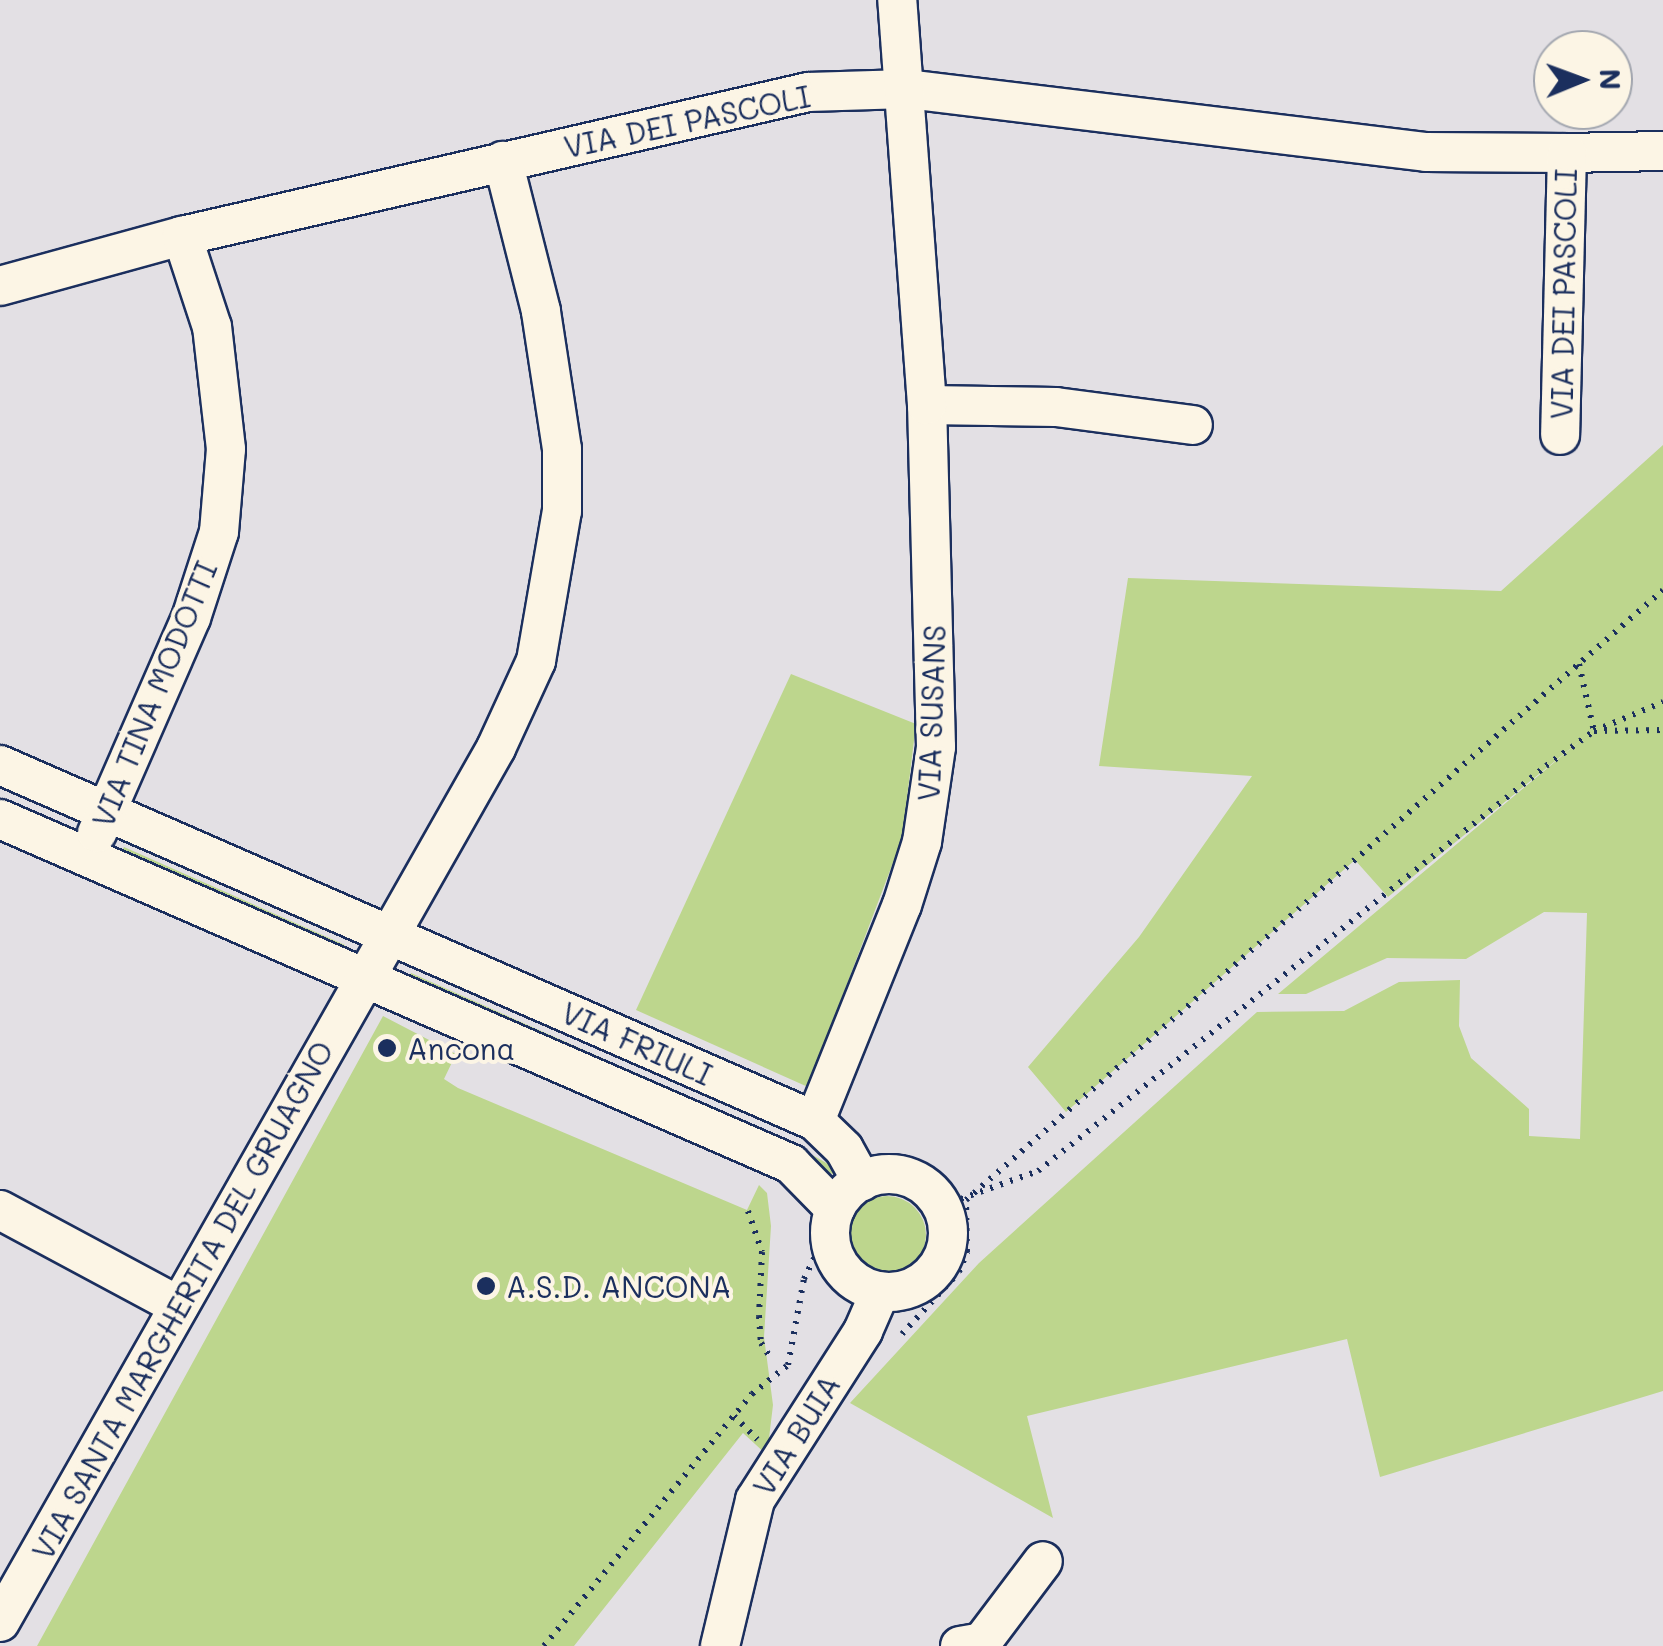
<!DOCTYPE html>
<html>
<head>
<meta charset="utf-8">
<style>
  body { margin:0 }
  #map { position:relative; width:1663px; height:1646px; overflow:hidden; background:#e3e0e4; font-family:Mali,sans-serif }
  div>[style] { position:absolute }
  .green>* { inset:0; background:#bdd68d }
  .round { border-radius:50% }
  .path>* { height:6px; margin-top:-3px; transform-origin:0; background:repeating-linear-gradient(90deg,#1b2f5e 0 2.5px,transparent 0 10.5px) }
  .roads { filter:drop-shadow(2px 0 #1b2f5e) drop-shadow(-2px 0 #1b2f5e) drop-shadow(0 2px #1b2f5e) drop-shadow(0 -2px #1b2f5e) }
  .minor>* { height:38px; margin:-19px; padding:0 19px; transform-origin:19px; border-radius:19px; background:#fcf5e5 }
  .minor>.ring { margin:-19px; padding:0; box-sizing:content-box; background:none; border:38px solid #fcf5e5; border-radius:50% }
  .dots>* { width:28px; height:28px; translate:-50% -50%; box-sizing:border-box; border:5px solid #fcf5e5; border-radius:50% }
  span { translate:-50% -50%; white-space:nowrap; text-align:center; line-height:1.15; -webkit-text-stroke:8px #fcf5e5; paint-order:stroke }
  .street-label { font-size:30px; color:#1b2f5e }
  .poi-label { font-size:30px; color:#1b2f5e }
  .left { translate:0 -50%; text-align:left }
  .north { position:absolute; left:1533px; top:30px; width:100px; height:100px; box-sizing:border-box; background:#fcf5e5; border:2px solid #a2a6af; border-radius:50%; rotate:89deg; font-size:28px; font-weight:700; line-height:40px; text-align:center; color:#1b2f5e }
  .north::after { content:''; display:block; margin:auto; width:35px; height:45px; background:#1b2f5e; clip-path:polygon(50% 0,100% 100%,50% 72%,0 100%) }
</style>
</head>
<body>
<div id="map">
  <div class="green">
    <div style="clip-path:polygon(1663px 445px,1663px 1391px,1380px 1477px,1347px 1339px,1027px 1416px,1053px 1518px,850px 1403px,979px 1263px,1257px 1012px,1344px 1011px,1399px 982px,1460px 980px,1459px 1026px,1471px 1058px,1529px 1109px,1529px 1136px,1580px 1139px,1587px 913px,1544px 912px,1466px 959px,1387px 958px,1306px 994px,1278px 994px,1581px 740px,1388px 897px,1355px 860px,1066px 1112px,1028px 1067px,1139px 937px,1252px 776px,1099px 766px,1128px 578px,1501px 591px)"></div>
    <div style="clip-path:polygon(791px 674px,916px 724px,902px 839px,808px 1087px,636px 1010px)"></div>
    <div style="clip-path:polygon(124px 847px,345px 945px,342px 953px,119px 857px)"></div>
    <div style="clip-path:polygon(411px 973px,784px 1139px,837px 1169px,839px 1177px,408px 983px)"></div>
    <div style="clip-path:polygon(383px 1016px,456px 1054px,444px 1079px,458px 1088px,747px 1210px,759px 1185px,767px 1193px,771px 1226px,764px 1337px,773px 1405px,767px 1455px,743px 1433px,574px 1646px,37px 1646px)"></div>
    <div class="round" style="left:848px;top:1196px;width:78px;height:78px"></div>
  </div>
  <div class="path">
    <div style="left:1579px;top:664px;width:69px;rotate:77.4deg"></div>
    <div style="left:1594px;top:731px;width:69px;rotate:-0.8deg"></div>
    <div style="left:966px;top:1200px;width:926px;rotate:-41.19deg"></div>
    <div style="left:941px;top:1206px;width:103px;rotate:-19.8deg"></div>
    <div style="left:1038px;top:1171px;width:650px;rotate:-38.56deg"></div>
    <div style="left:1546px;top:766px;width:59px;rotate:-36.1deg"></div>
    <div style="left:1594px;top:731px;width:75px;rotate:-22.8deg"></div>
    <div style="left:748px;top:1211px;width:43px;rotate:71.1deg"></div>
    <div style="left:762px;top:1252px;width:64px;rotate:92.7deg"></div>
    <div style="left:759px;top:1316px;width:27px;rotate:86deg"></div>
    <div style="left:761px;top:1343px;width:17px;rotate:57deg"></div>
    <div style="left:902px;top:1334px;width:84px;rotate:-47.4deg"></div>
    <div style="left:959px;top:1272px;width:22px;rotate:-68deg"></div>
    <div style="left:967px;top:1252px;width:52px;rotate:-91.1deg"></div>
    <div style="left:734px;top:1416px;width:33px;rotate:45deg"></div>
    <div style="left:544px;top:1646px;width:327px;rotate:-50.5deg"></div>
    <div style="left:752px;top:1394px;width:46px;rotate:-38.9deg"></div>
    <div style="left:788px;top:1365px;width:87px;rotate:-79.5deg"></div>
    <div style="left:804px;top:1279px;width:43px;rotate:-64deg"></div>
  </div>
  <div class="roads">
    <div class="minor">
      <div style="left:1567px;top:153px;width:96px;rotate:-1.2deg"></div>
      <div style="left:0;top:286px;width:189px;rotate:-15.4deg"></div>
      <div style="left:182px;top:236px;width:642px;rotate:-12.95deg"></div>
      <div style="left:808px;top:92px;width:99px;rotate:-1.7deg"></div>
      <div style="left:907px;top:89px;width:523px;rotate:6.92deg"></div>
      <div style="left:1426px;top:152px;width:141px;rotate:0.4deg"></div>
      <div style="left:1567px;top:153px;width:282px;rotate:91.4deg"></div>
      <div style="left:927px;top:405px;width:129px;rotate:0.9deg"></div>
      <div style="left:1056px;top:407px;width:138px;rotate:7.5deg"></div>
      <div style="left:0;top:765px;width:889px;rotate:23.6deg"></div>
      <div style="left:815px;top:1121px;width:40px;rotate:44deg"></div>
      <div style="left:844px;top:1149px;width:37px;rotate:61deg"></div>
      <div style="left:0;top:819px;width:863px;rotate:23.56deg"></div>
      <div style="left:791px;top:1164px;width:63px;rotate:45.6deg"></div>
      <div style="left:97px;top:833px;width:235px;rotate:-66.4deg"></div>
      <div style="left:191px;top:618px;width:90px;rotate:-72deg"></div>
      <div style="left:219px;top:532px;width:83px;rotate:-85.2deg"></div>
      <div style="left:226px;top:449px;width:123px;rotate:-96.5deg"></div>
      <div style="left:212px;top:327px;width:96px;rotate:-108.2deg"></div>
      <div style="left:815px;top:1121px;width:233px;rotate:-68.1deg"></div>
      <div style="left:902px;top:905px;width:66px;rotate:-72.4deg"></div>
      <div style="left:922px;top:842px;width:96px;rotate:-81.6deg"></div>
      <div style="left:936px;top:747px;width:342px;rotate:-91.5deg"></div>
      <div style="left:927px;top:405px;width:406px;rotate:-94.2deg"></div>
      <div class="ring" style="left:830px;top:1174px;width:80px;height:80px"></div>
      <div style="left:0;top:1210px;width:203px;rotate:28.2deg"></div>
      <div style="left:0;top:1622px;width:1005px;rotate:-60.42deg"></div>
      <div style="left:496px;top:748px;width:96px;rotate:-65.3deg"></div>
      <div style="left:536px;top:661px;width:152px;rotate:-80.2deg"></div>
      <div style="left:562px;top:511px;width:62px;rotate:-90deg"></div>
      <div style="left:562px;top:449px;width:140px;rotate:-98.7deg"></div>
      <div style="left:541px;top:311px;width:155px;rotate:-104.2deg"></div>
      <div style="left:720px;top:1646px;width:150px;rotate:-76.5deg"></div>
      <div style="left:755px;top:1500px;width:201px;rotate:-57.4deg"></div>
      <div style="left:863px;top:1331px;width:43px;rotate:-66.4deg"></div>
      <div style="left:960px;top:1646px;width:22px;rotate:-10deg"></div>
      <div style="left:982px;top:1642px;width:101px;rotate:-53deg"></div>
    </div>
  </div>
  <div class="dots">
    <div style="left:387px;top:1048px;background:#1b2f5e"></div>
    <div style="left:486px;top:1286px;background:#1b2f5e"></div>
  </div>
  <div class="street-label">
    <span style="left:687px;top:121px;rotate:-12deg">VIA DEI PASCOLI</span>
    <span style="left:1563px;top:294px;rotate:-89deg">VIA DEI PASCOLI</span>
    <span style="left:154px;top:694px;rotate:-68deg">VIA TINA MODOTTI</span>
    <span style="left:931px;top:713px;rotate:-88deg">VIA SUSANS</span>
    <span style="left:637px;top:1043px;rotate:24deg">VIA FRIULI</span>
    <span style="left:182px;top:1300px;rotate:-61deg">VIA SANTA MARGHERITA DEL GRUAGNO</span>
    <span style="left:796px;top:1435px;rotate:-58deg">VIA BUIA</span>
  </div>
  <div class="poi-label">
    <span class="left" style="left:407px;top:1048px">Ancona</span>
    <span class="left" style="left:506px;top:1286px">A.S.D. ANCONA</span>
  </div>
  <div class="north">N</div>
</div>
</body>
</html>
